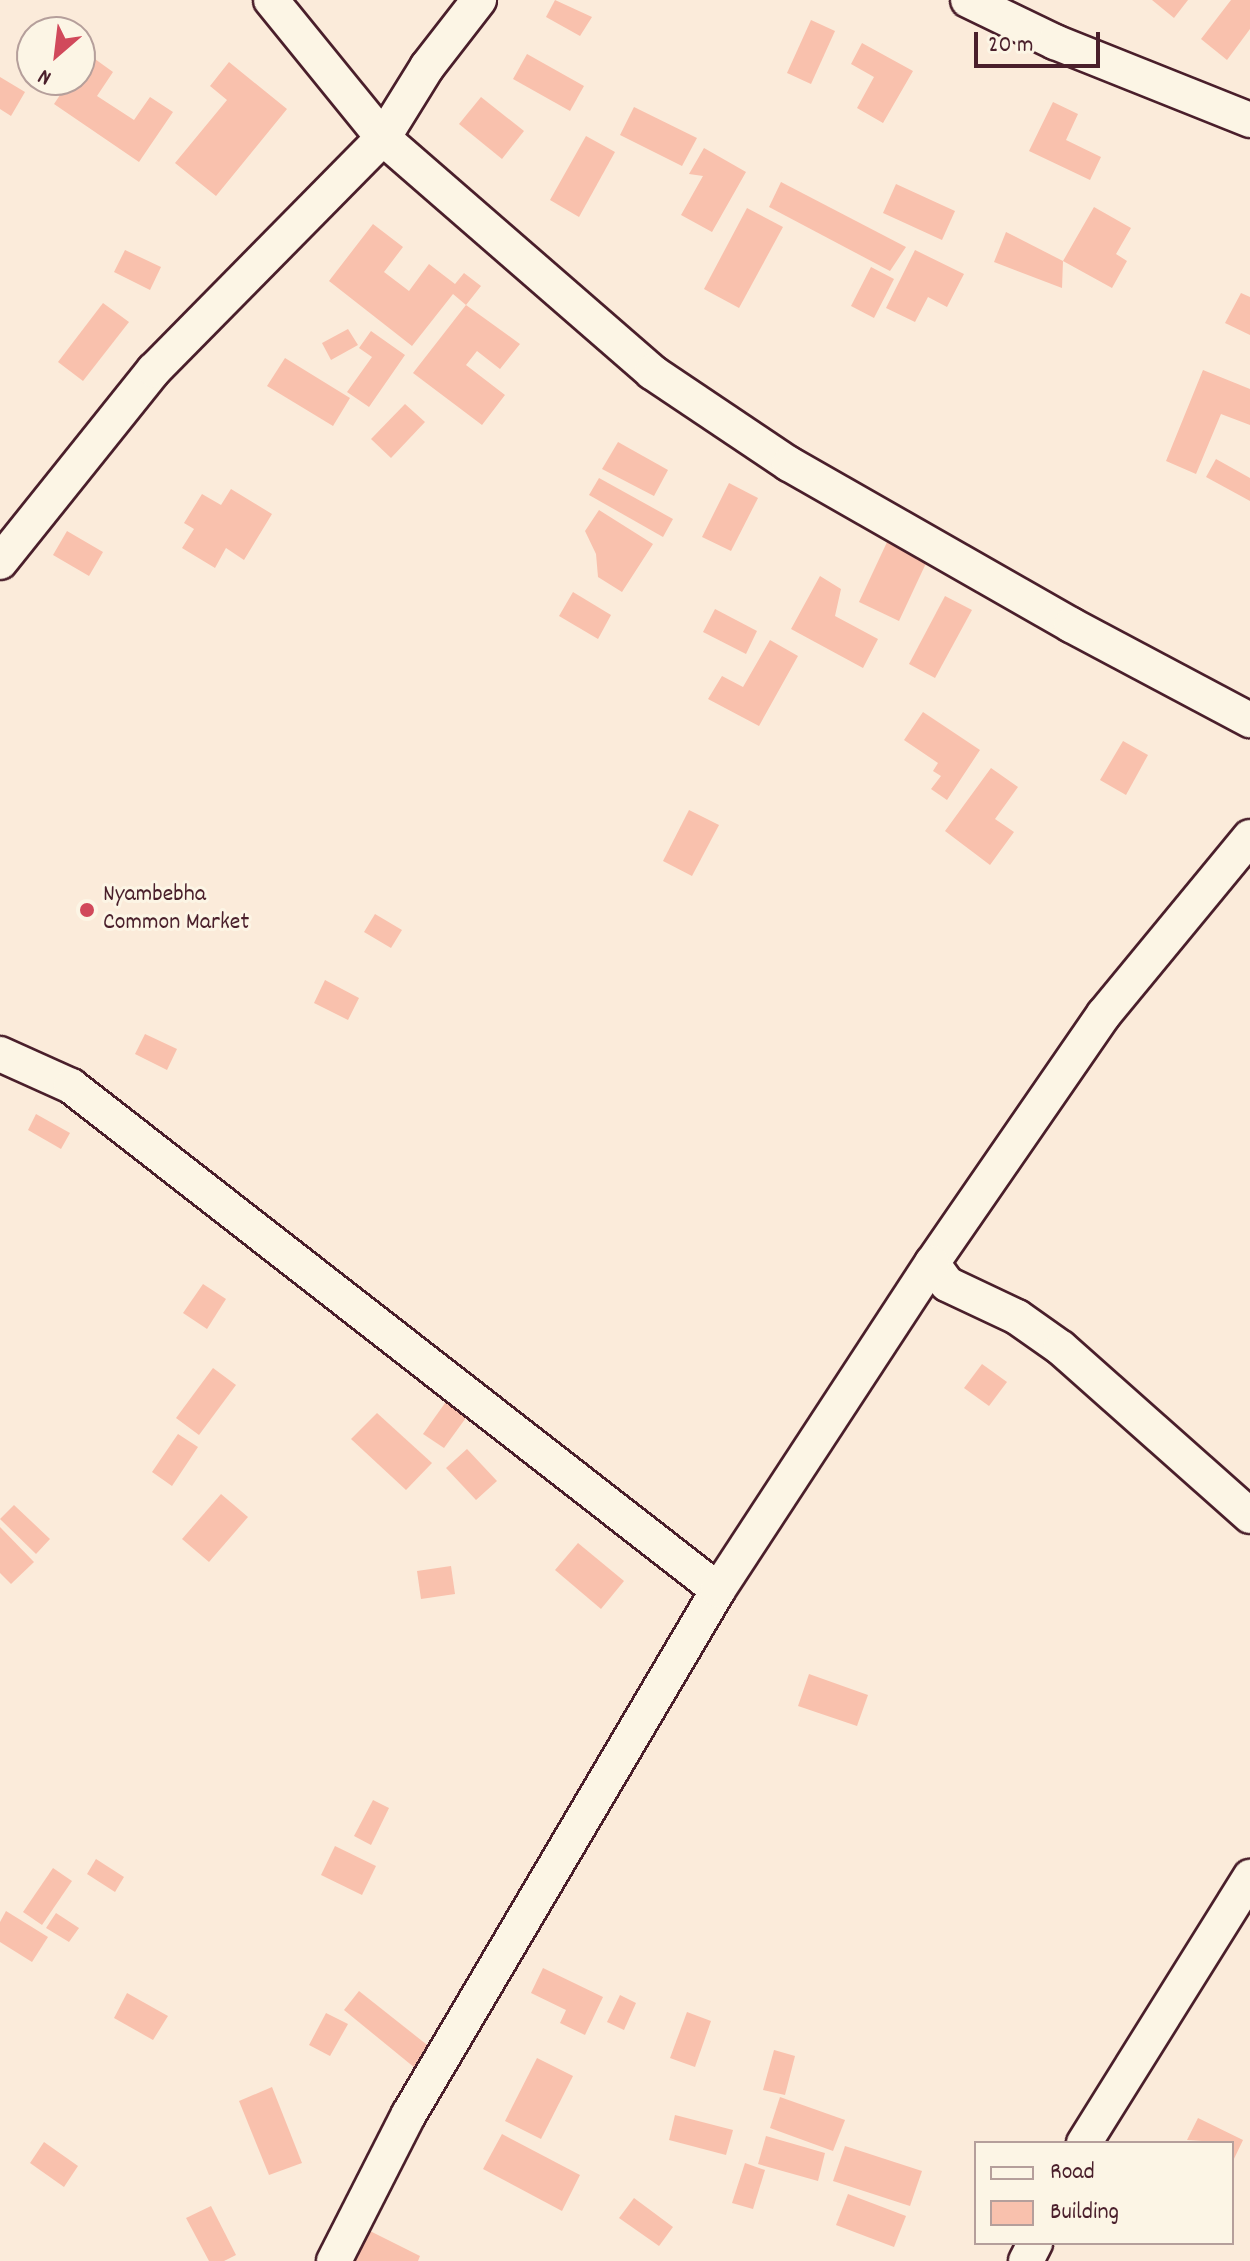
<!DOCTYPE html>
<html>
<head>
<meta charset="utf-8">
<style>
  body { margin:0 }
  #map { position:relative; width:1250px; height:2261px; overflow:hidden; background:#fbebda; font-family:Dekko,sans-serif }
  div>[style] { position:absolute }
  .building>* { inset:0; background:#f9c1ad }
  .roads { filter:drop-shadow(2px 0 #4a1f2b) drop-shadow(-2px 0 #4a1f2b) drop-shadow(0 2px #4a1f2b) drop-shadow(0 -2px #4a1f2b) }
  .street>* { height:34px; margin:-17px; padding:0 17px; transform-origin:17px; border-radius:17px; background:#fcf5e5 }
  .dots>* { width:22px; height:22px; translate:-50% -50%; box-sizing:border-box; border:4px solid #fcf5e5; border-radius:50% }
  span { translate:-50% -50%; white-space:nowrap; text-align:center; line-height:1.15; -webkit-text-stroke:6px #fcf5e5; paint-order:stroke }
  .poi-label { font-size:24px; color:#4a1f2b }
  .left { translate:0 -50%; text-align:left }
  .legend { position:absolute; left:974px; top:2141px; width:260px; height:104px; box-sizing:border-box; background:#fcf5e5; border:2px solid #b59f9b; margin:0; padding:10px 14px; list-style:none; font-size:24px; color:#4a1f2b }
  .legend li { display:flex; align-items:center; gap:16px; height:40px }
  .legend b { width:40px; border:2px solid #b59f9b }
  .north { position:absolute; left:16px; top:16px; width:80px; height:80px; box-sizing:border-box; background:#fcf5e5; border:2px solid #b59f9b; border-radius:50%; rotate:208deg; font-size:22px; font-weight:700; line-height:32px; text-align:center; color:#4a1f2b }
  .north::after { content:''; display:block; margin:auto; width:28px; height:36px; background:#d1495b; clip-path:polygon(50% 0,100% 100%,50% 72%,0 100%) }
  .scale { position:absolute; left:974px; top:32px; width:126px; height:36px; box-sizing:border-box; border:4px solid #4a1f2b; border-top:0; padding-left:10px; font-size:24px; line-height:28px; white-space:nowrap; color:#4a1f2b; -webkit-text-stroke:6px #fcf5e5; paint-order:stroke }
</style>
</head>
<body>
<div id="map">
  <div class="building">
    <div style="clip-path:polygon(555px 0,592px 17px,580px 36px,546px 17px)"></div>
    <div style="clip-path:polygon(1152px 0,1188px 0,1174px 18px)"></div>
    <div style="clip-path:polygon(1231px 0,1250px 0,1250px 29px,1227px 60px,1201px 39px)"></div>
    <div style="clip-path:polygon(811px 20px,835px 31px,811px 84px,787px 73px)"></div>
    <div style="clip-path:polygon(862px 43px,913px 71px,883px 123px,857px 108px,874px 77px,851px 64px)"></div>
    <div style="clip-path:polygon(88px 54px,113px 72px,97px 96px,134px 120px,150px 97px,173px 112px,139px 162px,54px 104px,70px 80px,80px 80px,80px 66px)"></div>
    <div style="clip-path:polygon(527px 54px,584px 86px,570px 111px,513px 79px)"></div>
    <div style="clip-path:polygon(229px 62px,287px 109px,216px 196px,175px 163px,227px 100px,210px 86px)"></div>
    <div style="clip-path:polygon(0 77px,25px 92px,11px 116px,0 109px)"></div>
    <div style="clip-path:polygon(481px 97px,524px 131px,502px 159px,459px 124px)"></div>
    <div style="clip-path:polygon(1053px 102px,1078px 114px,1066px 140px,1101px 157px,1090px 180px,1029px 151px)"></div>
    <div style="clip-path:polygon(634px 107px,697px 138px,682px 166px,620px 135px)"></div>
    <div style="clip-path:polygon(586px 136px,615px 152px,579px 217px,550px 200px)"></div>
    <div style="clip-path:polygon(704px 148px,746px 172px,712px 232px,681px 215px,703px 176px,689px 174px)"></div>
    <div style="clip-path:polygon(781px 182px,906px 247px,890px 271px,769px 207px)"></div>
    <div style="clip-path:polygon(896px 184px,955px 211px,942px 240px,883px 213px)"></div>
    <div style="clip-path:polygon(1094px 207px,1131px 228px,1116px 254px,1127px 261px,1112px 288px,1063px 261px)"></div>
    <div style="clip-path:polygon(747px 208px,783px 227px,739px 308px,704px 289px)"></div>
    <div style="clip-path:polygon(373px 224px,403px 247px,384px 272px,409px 291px,429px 264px,455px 284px,464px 273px,481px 286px,466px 305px,453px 294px,412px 346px,329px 281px)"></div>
    <div style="clip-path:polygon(1006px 232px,1063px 261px,1062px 288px,994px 262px)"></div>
    <div style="clip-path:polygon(125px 250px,161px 267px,150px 290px,114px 272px)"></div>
    <div style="clip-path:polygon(915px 250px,964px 274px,947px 307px,928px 297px,915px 322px,886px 308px)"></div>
    <div style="clip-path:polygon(871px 267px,894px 279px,874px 318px,851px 306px)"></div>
    <div style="clip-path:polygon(1241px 293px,1250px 297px,1250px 335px,1225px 323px)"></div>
    <div style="clip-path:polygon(103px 303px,129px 322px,83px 381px,58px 362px)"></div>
    <div style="clip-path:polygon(466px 305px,520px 344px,500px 369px,477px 351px,466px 365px,505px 395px,482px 425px,413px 373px)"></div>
    <div style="clip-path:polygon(348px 329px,358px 345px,331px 360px,322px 343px)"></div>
    <div style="clip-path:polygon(371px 331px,405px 355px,369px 407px,347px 392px,372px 357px,359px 348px)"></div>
    <div style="clip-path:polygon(285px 358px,350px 398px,333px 426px,267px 386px)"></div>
    <div style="clip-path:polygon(1203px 370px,1250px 389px,1250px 425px,1221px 414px,1196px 474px,1166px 461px)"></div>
    <div style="clip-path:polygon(405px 404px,425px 422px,391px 458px,371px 439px)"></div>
    <div style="clip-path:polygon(618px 442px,668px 470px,654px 496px,602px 469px)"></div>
    <div style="clip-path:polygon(1216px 459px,1250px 478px,1250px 501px,1206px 477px)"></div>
    <div style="clip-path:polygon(599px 478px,673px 519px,663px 537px,589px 495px)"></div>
    <div style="clip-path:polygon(729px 483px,758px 498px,731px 551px,702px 537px)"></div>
    <div style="clip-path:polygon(231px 489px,272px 514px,244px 560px,226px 548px,215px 568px,182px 548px,194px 529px,184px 523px,202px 494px,221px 505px)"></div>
    <div style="clip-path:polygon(599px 510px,653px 544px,622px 592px,598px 577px,596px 554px,585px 531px)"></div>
    <div style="clip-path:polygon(67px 531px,103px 552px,89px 576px,53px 555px)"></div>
    <div style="clip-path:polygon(888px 540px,928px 559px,899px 621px,859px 602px)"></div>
    <div style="clip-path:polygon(820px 576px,841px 589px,835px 616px,878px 639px,863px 668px,791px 629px)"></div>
    <div style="clip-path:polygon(573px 592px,611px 615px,598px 639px,559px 616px)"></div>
    <div style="clip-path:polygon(945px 596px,972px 610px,935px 678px,909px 664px)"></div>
    <div style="clip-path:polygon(715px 609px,757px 631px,746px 654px,703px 632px)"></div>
    <div style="clip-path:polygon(770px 640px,798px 656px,759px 726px,708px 699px,722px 676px,743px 687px)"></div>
    <div style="clip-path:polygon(923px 712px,980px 750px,947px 800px,931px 789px,941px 776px,933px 771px,938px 763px,904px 740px)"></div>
    <div style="clip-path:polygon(1123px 741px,1148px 755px,1126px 795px,1100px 780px)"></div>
    <div style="clip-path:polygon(991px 768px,1018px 787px,995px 819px,1014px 832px,990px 865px,945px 831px)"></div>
    <div style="clip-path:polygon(689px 810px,719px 825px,692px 876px,663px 861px)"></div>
    <div style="clip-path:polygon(375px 914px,402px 930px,391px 948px,364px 932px)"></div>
    <div style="clip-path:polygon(325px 980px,359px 998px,348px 1020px,314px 1003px)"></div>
    <div style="clip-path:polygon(145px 1034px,177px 1049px,167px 1070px,135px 1054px)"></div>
    <div style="clip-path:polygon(36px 1114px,70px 1133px,61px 1149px,28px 1130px)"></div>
    <div style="clip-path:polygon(203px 1284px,226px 1299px,207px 1329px,183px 1313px)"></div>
    <div style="clip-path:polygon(982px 1364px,1007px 1382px,989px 1406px,964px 1388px)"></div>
    <div style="clip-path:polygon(213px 1368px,236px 1385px,199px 1435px,176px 1418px)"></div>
    <div style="clip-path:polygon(455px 1389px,476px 1404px,444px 1448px,423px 1434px)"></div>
    <div style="clip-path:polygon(377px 1413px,432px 1463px,406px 1490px,351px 1439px)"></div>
    <div style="clip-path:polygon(178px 1434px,198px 1447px,172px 1486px,152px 1472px)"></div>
    <div style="clip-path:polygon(467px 1449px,497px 1481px,476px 1500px,446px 1468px)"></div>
    <div style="clip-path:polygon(221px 1494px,248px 1517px,209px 1562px,182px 1539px)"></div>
    <div style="clip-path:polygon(14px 1505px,50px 1539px,36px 1554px,0 1519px)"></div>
    <div style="clip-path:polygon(0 1527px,34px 1562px,11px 1584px,0 1573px)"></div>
    <div style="clip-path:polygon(578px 1543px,624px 1581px,601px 1609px,555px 1570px)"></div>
    <div style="clip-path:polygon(451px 1566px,455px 1594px,421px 1599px,417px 1571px)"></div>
    <div style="clip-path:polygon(809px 1674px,868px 1695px,857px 1726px,798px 1706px)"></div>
    <div style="clip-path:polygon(373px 1800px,389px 1808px,371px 1845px,354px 1836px)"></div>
    <div style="clip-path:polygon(335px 1846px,376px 1866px,362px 1895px,321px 1875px)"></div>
    <div style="clip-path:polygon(96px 1859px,124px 1877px,115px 1892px,87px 1874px)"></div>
    <div style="clip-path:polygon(53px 1868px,72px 1881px,42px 1925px,23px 1912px)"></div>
    <div style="clip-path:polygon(6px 1911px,48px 1937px,32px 1962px,0 1942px,0 1922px)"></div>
    <div style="clip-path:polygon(56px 1913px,79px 1928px,69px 1942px,46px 1928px)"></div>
    <div style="clip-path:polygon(543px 1968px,603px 1997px,585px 2035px,560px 2023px,566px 2010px,531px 1993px)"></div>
    <div style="clip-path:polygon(359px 1991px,431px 2048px,415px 2068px,344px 2010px)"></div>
    <div style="clip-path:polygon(127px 1993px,168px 2016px,153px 2040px,114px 2018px)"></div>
    <div style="clip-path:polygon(620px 1995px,636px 2003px,624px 2030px,607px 2022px)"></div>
    <div style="clip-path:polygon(687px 2012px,711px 2021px,695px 2067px,670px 2058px)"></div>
    <div style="clip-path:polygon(326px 2013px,348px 2024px,330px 2056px,309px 2045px)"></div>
    <div style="clip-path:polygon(774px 2050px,795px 2056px,785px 2095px,763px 2090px)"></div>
    <div style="clip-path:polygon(537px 2058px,573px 2076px,541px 2139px,505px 2121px)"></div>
    <div style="clip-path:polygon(272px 2087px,302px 2163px,269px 2175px,239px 2101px)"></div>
    <div style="clip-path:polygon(780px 2097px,845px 2120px,833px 2151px,770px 2128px)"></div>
    <div style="clip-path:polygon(675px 2115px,733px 2130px,726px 2155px,669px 2140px)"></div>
    <div style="clip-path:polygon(1198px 2118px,1243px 2140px,1232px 2163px,1232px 2143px,1187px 2140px)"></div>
    <div style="clip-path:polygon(502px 2134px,580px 2175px,562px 2211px,483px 2169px)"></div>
    <div style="clip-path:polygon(766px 2136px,825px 2153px,818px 2181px,758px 2164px)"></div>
    <div style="clip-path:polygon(44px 2142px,78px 2166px,64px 2187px,30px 2163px)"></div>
    <div style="clip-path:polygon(845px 2146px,922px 2171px,910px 2206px,833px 2181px)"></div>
    <div style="clip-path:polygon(745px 2163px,765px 2170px,753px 2209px,732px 2203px)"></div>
    <div style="clip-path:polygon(848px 2194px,906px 2216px,894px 2247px,836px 2225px)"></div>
    <div style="clip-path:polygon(634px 2198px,673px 2227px,659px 2246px,619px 2218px)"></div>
    <div style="clip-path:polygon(211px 2206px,236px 2255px,224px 2261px,209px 2261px,186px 2218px)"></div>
    <div style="clip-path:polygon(368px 2230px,420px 2256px,418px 2261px,352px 2261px)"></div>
  </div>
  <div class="roads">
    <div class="street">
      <div style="left:271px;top:0;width:178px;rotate:50.9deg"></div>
      <div style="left:383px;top:138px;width:357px;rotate:41deg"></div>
      <div style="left:652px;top:372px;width:165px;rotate:33.9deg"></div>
      <div style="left:789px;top:464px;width:325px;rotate:29.7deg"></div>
      <div style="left:1071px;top:625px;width:203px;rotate:28deg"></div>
      <div style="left:968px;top:0;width:97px;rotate:25.8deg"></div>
      <div style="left:1055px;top:42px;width:210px;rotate:21.8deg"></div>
      <div style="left:0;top:562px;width:246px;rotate:-51.3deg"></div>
      <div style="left:154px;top:370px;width:326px;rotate:-45.4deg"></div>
      <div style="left:383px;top:138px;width:84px;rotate:-58.2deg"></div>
      <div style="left:427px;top:67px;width:85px;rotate:-52.2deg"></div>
      <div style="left:1250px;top:837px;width:229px;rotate:129.5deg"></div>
      <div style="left:1104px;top:1014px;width:303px;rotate:124.6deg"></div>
      <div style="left:932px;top:1263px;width:26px;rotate:54deg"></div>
      <div style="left:947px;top:1284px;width:77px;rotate:25.2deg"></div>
      <div style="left:1017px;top:1317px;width:54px;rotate:35.2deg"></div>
      <div style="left:1061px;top:1348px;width:253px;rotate:41.6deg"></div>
      <div style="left:0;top:1054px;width:78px;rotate:24.3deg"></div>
      <div style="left:71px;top:1086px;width:820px;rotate:37.92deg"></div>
      <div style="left:1084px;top:2143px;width:314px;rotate:-58deg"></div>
      <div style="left:334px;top:2261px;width:165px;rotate:-63deg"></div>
      <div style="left:409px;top:2114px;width:608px;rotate:-59.47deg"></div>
      <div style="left:718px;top:1590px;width:391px;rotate:-56.8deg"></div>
      <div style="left:1026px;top:2261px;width:20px;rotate:-63deg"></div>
    </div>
  </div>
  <div class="dots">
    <div style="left:87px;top:910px;background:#d1495b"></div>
  </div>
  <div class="poi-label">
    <span class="left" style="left:103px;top:910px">Nyambebha<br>Common Market</span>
  </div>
  <ul class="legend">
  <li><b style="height:10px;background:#fcf5e5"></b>Road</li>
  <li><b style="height:22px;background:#f9c1ad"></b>Building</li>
  </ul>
  <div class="north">N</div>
  <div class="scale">20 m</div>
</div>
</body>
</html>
